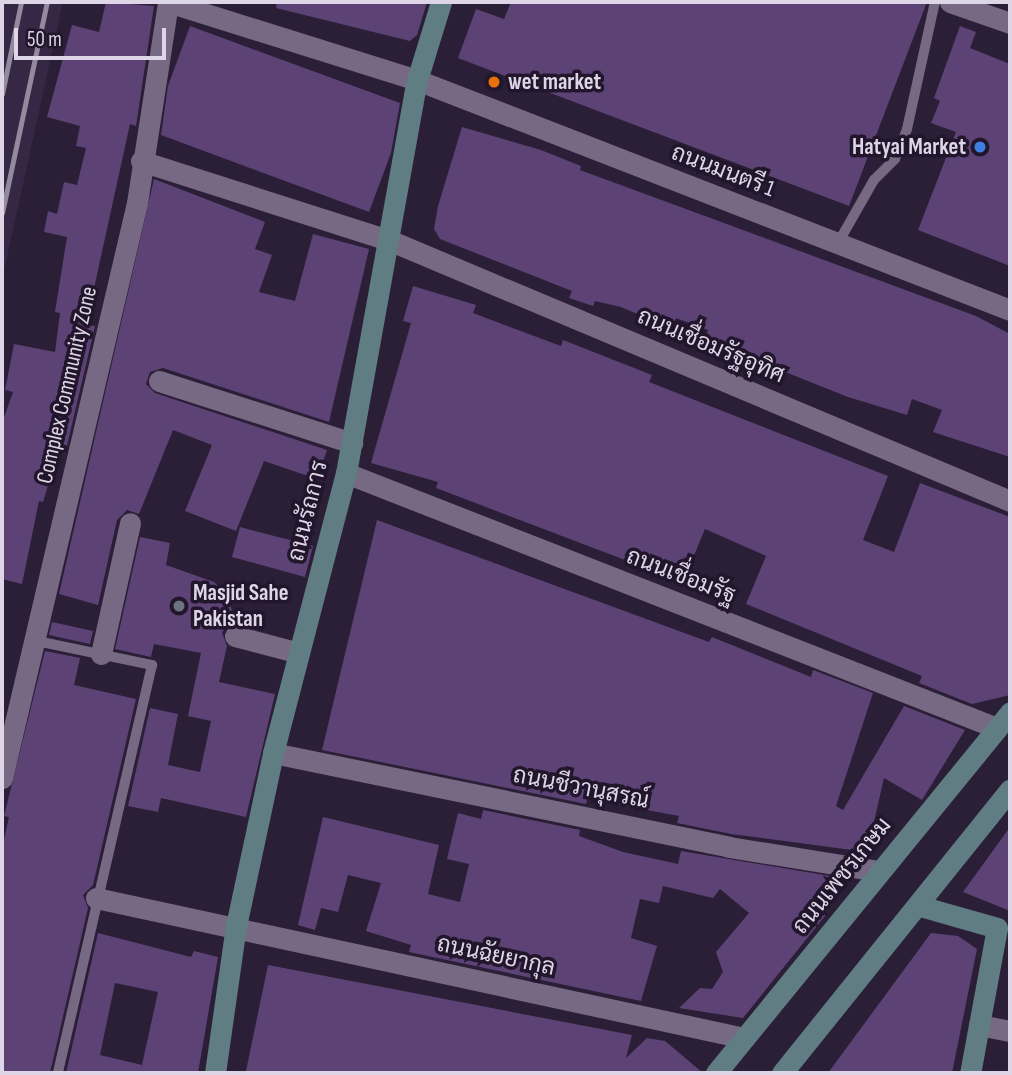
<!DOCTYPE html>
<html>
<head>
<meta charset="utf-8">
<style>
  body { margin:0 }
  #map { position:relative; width:1012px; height:1075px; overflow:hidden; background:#2b1f37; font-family:"Sofia Sans Condensed",Sarabun,sans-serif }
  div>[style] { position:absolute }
  .built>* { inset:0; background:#362844 }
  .building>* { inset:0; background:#5d4275 }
  .lane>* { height:10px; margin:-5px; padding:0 5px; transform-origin:5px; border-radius:5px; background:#776984 }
  .street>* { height:21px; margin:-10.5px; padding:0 10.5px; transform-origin:10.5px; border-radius:10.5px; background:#776984 }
  .secondary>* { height:21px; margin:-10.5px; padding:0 10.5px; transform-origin:10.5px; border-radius:10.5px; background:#5f7d83 }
  .rail>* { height:5px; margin:-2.5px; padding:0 2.5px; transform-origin:2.5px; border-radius:2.5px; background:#938a9d }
  .dots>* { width:19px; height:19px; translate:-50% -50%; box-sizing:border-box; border:4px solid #22162c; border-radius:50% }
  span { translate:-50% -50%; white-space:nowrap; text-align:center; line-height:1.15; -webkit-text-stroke:7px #22162c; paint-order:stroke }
  .poi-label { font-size:23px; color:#ded6e6; font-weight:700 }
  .left { translate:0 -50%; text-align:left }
  .right { translate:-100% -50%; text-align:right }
  .street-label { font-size:23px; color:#ded6e6 }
  .frame { position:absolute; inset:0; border:4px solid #ded6e6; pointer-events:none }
  .scale { position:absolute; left:14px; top:28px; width:152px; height:32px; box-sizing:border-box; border:4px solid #ded6e6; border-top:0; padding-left:9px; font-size:21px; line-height:24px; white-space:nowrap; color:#ded6e6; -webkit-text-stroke:5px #22162c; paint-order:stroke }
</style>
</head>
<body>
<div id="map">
  <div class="built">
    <div style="clip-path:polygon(2px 2px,63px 2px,2px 280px)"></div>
  </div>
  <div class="building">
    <div style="clip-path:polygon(106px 2px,154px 6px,136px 126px,130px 124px,86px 325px,95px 326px,65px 454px,58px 452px,43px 502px,39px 501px,22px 584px,2px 579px,2px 423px,13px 392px,5px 390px,14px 344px,55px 352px,60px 313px,55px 312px,67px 237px,44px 232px,48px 211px,57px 214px,64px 182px,77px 185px,86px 148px,76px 146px,80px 126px,47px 117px,72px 25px,99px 32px)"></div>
    <div style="clip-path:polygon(277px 2px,427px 2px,417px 35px,410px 41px,276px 8px)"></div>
    <div style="clip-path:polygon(511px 2px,927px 2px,849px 206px,458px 58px,476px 9px,504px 19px)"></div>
    <div style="clip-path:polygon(190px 26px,400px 103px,391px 153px,369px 212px,161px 135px,168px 86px)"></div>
    <div style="clip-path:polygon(960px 26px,976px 32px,970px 48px,1010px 64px,1010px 266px,918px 230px,956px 132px,931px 123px,940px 101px,934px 98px)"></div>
    <div style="clip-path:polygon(462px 127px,541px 150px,581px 166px,580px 170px,976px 316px,1010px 334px,1010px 457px,933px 432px,942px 410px,912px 399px,907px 415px,848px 397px,705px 340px,708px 330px,676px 318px,672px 329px,621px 307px,595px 301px,593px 306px,569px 298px,572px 291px,440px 239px,434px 229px,438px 206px)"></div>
    <div style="clip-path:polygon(154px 179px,265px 222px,255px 249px,272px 255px,259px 292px,295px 301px,313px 234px,369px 249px,329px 422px,163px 368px,150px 372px,146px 384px,155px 393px,327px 450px,317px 479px,264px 461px,236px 531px,185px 511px,212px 445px,173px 430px,139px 514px,127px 510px,117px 520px,98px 605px,59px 594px)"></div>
    <div style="clip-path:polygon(413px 286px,476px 305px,473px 313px,561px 346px,563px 340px,652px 375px,649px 382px,888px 476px,863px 540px,894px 552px,920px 483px,1010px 517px,1010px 695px,972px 704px,919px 683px,922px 676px,746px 604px,766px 556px,705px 529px,683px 582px,436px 488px,438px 482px,371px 463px,411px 323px,403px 321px)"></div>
    <div style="clip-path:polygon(377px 520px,709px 642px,712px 637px,811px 677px,813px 670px,873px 693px,836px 806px,843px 810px,904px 706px,965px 730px,922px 800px,884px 778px,867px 852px,731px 834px,677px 823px,679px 816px,587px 799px,586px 804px,322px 750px)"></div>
    <div style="clip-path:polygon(240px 527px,313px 546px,305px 577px,232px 557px)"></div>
    <div style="clip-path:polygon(140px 537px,170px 543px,166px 565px,214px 582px,226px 595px,233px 613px,222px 633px,227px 646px,219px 682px,275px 694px,246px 817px,161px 798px,158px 812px,128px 806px,150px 708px,178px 714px,168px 765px,200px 772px,211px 721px,188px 716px,201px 653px,154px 644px,151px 657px,115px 649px)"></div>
    <div style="clip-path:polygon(52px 622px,93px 631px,90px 644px,49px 635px)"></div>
    <div style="clip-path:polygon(45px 651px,80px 658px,74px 685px,136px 699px,93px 885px,83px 895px,88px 908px,50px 1073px,2px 1073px,2px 849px,9px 817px,4px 816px)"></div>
    <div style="clip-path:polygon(483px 810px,580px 830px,579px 836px,623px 852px,678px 864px,681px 851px,842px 878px,825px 916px,743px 1018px,679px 1008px,700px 988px,712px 989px,723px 972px,716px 952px,749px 913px,720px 889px,713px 898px,663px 886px,659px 903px,640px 899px,631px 938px,657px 946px,641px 1001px,409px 952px,411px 945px,366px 931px,381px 883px,348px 875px,338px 912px,321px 908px,315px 930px,298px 925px,323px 817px,439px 845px,428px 894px,460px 902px,469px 864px,447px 859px,458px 813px,481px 819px)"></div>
    <div style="clip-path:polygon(1010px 827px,1010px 911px,963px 892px)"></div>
    <div style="clip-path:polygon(evenodd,98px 933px,191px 957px,194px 951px,218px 957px,198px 1073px,66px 1073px,98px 933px,115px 983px,158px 992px,142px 1065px,100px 1055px,115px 983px)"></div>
    <div style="clip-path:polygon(931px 933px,958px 936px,977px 949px,952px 1073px,828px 1073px)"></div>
    <div style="clip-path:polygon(268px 965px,632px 1035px,626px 1058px,647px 1038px,665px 1041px,703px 1073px,246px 1071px)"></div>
  </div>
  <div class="lane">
    <div style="left:838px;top:243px;width:73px;rotate:-60.3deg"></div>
    <div style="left:874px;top:180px;width:30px;rotate:-45deg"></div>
    <div style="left:895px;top:159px;width:32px;rotate:-68deg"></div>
    <div style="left:907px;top:129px;width:130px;rotate:-77.6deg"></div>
    <div style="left:32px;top:640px;width:123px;rotate:11.8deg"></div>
    <div style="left:152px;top:665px;width:419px;rotate:103deg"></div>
  </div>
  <div class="street">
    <div style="left:168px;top:2px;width:261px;rotate:17.4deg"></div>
    <div style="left:417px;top:80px;width:636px;rotate:21.2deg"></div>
    <div style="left:950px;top:2px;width:64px;rotate:19.3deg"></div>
    <div style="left:141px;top:161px;width:262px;rotate:17.7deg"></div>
    <div style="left:391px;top:241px;width:671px;rotate:22.78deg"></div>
    <div style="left:159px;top:381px;width:203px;rotate:17.8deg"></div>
    <div style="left:346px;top:473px;width:699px;rotate:21.39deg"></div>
    <div style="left:235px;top:636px;width:66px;rotate:14.9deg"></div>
    <div style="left:101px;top:654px;width:134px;rotate:-77.5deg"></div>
    <div style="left:273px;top:753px;width:466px;rotate:11.6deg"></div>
    <div style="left:729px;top:847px;width:152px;rotate:9.1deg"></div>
    <div style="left:2px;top:778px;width:591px;rotate:-76.79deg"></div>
    <div style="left:137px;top:203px;width:203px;rotate:-81.2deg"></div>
    <div style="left:96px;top:898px;width:663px;rotate:12.19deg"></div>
    <div style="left:979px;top:1025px;width:32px;rotate:11deg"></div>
  </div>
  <div class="secondary">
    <div style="left:920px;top:906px;width:80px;rotate:15.9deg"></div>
    <div style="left:997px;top:928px;width:147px;rotate:100.5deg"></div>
    <div style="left:215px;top:1073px;width:148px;rotate:-81.9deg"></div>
    <div style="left:236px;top:926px;width:177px;rotate:-77.9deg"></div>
    <div style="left:273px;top:753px;width:289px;rotate:-75.4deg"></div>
    <div style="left:346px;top:473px;width:399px;rotate:-79.8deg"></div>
    <div style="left:417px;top:80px;width:82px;rotate:-72.9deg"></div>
    <div style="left:716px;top:1073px;width:466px;rotate:-50.8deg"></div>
    <div style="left:782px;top:1073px;width:364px;rotate:-51.2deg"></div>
  </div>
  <div class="rail">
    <div style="left:2px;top:94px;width:94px;rotate:-78.3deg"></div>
    <div style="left:2px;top:213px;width:216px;rotate:-78deg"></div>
  </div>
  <div class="dots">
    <div style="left:494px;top:82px;background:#e8710a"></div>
    <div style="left:980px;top:147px;background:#3f7fe0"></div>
    <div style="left:179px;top:606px;background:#6b7280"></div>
  </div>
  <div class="poi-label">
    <span class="left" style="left:508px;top:82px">wet market</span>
    <span class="right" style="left:966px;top:147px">Hatyai Market</span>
    <span class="left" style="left:193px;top:606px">Masjid Sahe<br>Pakistan</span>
  </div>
  <div class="street-label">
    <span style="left:723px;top:171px;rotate:21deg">ถนนมนตรี 1</span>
    <span style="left:711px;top:346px;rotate:23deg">ถนนเชื่อมรัฐอุทิศ</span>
    <span style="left:67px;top:385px;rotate:-77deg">Complex Community Zone</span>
    <span style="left:308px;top:511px;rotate:-76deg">ถนนรัถการ</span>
    <span style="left:681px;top:576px;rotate:21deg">ถนนเชื่อมรัฐ</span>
    <span style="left:581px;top:788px;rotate:11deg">ถนนชีวานุสรณ์</span>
    <span style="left:842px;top:876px;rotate:-51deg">ถนนเพชรเกษม</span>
    <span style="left:496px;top:956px;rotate:12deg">ถนนฉัยยากุล</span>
  </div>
  <div class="frame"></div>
  <div class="scale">50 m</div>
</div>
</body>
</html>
